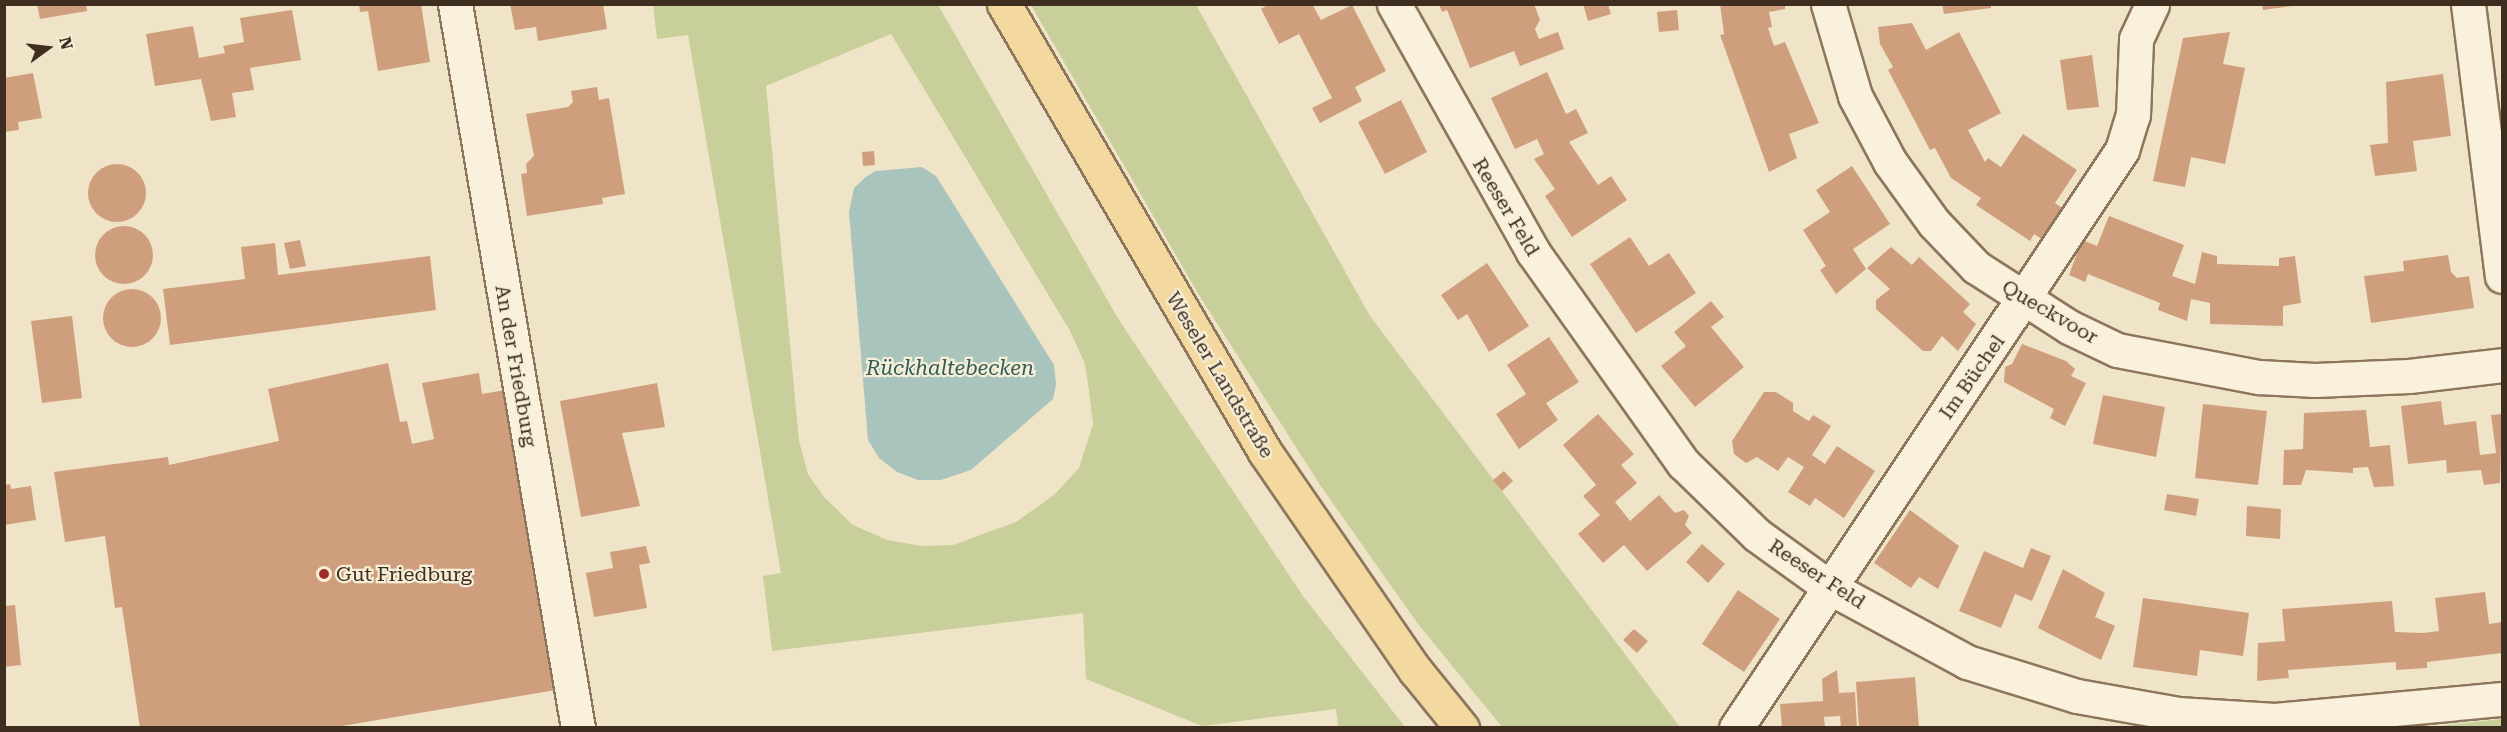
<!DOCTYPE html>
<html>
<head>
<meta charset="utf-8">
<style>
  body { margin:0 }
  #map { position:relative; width:2507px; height:732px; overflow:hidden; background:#f0e4c8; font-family:"Roboto Serif",serif }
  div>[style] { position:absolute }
  .green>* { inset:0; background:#c9cf9b }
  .water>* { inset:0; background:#a9c4bc }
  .building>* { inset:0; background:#cf9f7d }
  .round { border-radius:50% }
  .roads { filter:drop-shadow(2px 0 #8d765c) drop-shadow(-2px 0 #8d765c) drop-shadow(0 2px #8d765c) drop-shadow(0 -2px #8d765c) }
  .minor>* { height:33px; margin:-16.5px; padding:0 16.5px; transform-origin:16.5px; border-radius:16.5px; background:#faf1dc }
  .major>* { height:33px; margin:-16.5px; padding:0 16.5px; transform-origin:16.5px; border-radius:16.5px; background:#f3d9a0 }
  .dots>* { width:16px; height:16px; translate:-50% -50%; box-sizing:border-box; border:3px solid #f7eed8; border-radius:50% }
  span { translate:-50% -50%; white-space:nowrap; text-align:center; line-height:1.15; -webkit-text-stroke:4.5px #f7eed8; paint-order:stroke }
  .street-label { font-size:20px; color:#3d2e20 }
  .poi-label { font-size:20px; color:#3d2e20 }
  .left { translate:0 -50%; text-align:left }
  .water-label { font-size:21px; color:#2f5d5a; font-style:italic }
  .frame { position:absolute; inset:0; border:6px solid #3d2e20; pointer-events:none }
  .north { position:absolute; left:18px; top:18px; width:60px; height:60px; -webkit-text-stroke:4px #f7eed8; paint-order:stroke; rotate:75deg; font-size:16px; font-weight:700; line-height:24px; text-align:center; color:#3d2e20 }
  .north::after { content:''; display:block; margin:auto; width:21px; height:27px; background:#3d2e20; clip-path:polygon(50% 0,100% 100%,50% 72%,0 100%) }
</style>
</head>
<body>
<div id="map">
  <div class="green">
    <div style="clip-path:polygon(evenodd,653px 5px,938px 5px,1119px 320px,1303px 596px,1405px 727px,1338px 727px,1336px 709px,1202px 726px,1086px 679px,1083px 613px,772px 651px,763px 576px,781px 573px,688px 35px,657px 39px,653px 5px,891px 34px,1070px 331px,1085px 364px,1089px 391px,1093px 424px,1079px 468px,1054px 495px,1016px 522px,953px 545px,922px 546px,887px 540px,853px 525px,824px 497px,808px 474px,799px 441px,766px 86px,891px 34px)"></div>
    <div style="clip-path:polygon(1031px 5px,1196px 5px,1370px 316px,1680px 727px,1502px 727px,1418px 624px,1320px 485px,1199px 295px)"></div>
    <div style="clip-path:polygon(2502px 719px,2502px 727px,2428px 727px)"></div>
  </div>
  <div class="water">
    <div style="clip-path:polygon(922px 167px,936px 176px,1054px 365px,1056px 385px,1053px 399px,971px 470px,941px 480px,918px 480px,897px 472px,879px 458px,868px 440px,849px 212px,854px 188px,867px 176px,876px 171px)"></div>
  </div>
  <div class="building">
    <div style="clip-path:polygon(37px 4px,86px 4px,87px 11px,40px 19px)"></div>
    <div style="clip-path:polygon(359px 4px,421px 4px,430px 62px,378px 71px,368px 11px,360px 12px)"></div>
    <div style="clip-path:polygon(510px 4px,603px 4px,607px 29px,538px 41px,536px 27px,515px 30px)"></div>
    <div style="clip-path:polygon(1269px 4px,1312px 4px,1321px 20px,1352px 5px,1386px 71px,1355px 87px,1362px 101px,1320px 123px,1312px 108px,1332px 98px,1299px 34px,1279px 44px,1261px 9px)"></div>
    <div style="clip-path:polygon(1439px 4px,1534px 4px,1540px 20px,1535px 29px,1539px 39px,1558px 32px,1564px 49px,1520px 66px,1514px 51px,1470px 68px,1447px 10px,1442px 12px)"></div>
    <div style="clip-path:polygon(1583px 4px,1608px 4px,1611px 14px,1588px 21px)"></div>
    <div style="clip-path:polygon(1720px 4px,1785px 4px,1785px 9px,1769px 12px,1772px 27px,1768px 28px,1774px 46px,1785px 42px,1819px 123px,1789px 134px,1797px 158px,1769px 172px,1720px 35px,1724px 34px)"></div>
    <div style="clip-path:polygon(1942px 4px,1991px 4px,1991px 8px,1944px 14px)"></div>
    <div style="clip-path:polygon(2262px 4px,2291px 4px,2292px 6px,2263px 10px)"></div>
    <div style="clip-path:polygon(292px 10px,301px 60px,250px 68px,254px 90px,232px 93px,236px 117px,211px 121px,201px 79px,155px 86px,146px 34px,193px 26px,199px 58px,225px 53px,223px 46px,244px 42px,240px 18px)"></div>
    <div style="clip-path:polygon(1677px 10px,1679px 30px,1659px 32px,1657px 12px)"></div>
    <div style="clip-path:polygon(1912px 23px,1926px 50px,1959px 32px,2001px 113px,1968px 130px,1985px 162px,1988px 158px,2001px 167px,2023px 134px,2077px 170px,2055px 203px,2068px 212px,2048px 243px,2034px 234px,2030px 241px,1976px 205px,1981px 198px,1951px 178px,1935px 148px,1930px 150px,1888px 70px,1893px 67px,1880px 44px,1878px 27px)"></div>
    <div style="clip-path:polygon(2230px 32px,2223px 64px,2245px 68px,2225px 164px,2191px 157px,2185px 187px,2153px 181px,2183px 38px)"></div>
    <div style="clip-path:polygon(2092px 55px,2099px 107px,2067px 110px,2060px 60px)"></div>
    <div style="clip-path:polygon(1547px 72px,1566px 114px,1576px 109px,1588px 133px,1569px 142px,1598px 185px,1611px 176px,1627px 200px,1572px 237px,1545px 196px,1555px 189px,1534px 159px,1544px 154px,1537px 139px,1515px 149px,1491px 98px)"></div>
    <div style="clip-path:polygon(33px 73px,42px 118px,18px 122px,19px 130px,4px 132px,4px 78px)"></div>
    <div style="clip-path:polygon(2443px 74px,2451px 136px,2413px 141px,2417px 171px,2375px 176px,2370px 145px,2388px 143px,2386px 82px)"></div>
    <div style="clip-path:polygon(597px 87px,599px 100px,609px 98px,625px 194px,602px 198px,603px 204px,527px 216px,521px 174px,527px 173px,526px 164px,534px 156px,526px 114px,568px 107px,573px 102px,571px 91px)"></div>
    <div style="clip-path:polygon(1401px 100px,1427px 152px,1385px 174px,1358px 122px)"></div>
    <div style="clip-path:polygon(874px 151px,875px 165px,863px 166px,862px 152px)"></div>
    <div class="round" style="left:88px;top:164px;width:58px;height:58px"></div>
    <div style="clip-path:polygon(1852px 166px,1890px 224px,1853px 249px,1866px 269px,1836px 294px,1820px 270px,1826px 266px,1803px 230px,1830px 212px,1816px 190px)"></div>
    <div style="clip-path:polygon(2109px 216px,2184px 245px,2172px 276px,2195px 284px,2202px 252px,2217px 256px,2217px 264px,2279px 266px,2279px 258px,2295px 256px,2301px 303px,2283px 306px,2283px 326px,2210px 324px,2210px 303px,2191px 299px,2187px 321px,2158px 310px,2160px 303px,2088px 274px,2085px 282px,2069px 275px,2082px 240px,2097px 246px)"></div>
    <div class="round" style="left:95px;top:226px;width:58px;height:58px"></div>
    <div style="clip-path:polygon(1630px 237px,1649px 266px,1669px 253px,1696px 293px,1636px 333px,1590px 264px)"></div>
    <div style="clip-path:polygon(300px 240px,306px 266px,290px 269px,284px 243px)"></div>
    <div style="clip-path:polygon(275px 243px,278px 275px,430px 256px,436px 310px,170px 345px,163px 289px,245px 279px,241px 247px)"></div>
    <div style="clip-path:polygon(1891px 247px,1912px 265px,1919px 257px,1970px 304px,1963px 312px,1976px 324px,1958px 351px,1942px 336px,1931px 351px,1923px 351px,1876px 309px,1876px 300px,1890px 289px,1867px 268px)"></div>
    <div style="clip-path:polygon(2448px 255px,2451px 272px,2457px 278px,2469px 276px,2474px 308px,2371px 323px,2364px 276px,2404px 271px,2403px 261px)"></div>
    <div style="clip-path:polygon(1487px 263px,1529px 326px,1489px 352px,1467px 314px,1458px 320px,1441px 295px)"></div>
    <div class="round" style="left:103px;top:289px;width:58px;height:58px"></div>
    <div style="clip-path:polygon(1711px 301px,1724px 317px,1711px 327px,1744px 367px,1695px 407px,1661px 366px,1686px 346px,1674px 332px)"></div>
    <div style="clip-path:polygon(72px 316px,82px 398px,42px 403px,31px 321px)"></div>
    <div style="clip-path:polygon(1549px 337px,1579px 382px,1546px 403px,1558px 420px,1519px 449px,1496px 414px,1526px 394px,1507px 365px)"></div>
    <div style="clip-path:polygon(2022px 344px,2066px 361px,2075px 369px,2071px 376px,2086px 383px,2065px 426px,2050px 418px,2054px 409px,2004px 382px,2005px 367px,2012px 364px)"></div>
    <div style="clip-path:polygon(388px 363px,400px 422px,407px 421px,412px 444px,434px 439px,422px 383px,479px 373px,482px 394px,505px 390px,556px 690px,330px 728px,140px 728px,122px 607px,115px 608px,105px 536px,65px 542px,54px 472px,168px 457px,169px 465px,279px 441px,268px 389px)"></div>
    <div style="clip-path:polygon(657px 383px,665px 427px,622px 433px,640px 506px,581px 517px,560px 401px)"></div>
    <div style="clip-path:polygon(1764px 392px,1776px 392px,1793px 403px,1793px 411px,1809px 421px,1813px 415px,1831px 426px,1812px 455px,1825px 464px,1837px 446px,1875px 471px,1844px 518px,1815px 498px,1810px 506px,1788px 492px,1804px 467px,1788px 457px,1778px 471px,1757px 457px,1746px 463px,1734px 454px,1732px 441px)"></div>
    <div style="clip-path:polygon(2103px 395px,2165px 407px,2156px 457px,2093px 444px)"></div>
    <div style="clip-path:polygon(2441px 401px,2444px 425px,2476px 421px,2480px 455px,2496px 453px,2491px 415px,2502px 414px,2500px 483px,2484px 485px,2481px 470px,2447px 473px,2446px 460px,2408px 464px,2401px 406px)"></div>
    <div style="clip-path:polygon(2203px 404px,2267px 411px,2258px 485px,2195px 478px)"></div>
    <div style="clip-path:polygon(2366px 410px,2370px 447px,2390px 445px,2394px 486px,2374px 487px,2368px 467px,2353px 468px,2353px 473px,2306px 470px,2301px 485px,2283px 485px,2284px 450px,2303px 449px,2304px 413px)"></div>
    <div style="clip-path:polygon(1598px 414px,1634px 454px,1621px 465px,1637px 483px,1615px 502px,1630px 521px,1659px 495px,1675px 513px,1684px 510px,1689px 516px,1685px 525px,1692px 533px,1647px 571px,1624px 545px,1603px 563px,1578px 534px,1600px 515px,1583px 496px,1596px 485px,1563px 445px)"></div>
    <div style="clip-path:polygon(1504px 471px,1513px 481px,1502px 491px,1493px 480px)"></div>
    <div style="clip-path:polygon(10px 484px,11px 489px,31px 486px,36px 520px,4px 525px,4px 485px)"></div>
    <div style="clip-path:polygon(2167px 494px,2199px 499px,2196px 516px,2164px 510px)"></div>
    <div style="clip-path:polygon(2247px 506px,2281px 509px,2280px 539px,2246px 536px)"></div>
    <div style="clip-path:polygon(1910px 510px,1959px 546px,1938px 589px,1919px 577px,1911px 588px,1874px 563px)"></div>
    <div style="clip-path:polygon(1702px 544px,1725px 564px,1708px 583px,1686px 562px)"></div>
    <div style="clip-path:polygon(646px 546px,650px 563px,639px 565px,647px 608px,594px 617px,586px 573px,613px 568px,610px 552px)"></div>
    <div style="clip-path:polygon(2031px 548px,2051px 556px,2032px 601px,2015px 594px,2001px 628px,1959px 611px,1984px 551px,2023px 568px)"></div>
    <div style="clip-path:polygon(2063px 569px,2105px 593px,2095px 617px,2115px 626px,2101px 660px,2038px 628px)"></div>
    <div style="clip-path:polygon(1738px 590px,1780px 619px,1744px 672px,1702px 644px)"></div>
    <div style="clip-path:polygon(2485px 592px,2489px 624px,2502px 622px,2502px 653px,2427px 662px,2427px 668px,2396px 670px,2396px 662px,2288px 670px,2289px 678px,2257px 681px,2258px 643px,2285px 641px,2282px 609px,2392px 601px,2395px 632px,2423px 633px,2439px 631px,2435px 598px)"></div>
    <div style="clip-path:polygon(2143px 598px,2249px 613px,2243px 656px,2200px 650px,2197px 676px,2133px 667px)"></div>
    <div style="clip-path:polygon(15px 605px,21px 665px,4px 667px,4px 606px)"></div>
    <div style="clip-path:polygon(1634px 629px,1648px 641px,1637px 653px,1623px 640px)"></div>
    <div style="clip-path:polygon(1837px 670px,1839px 693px,1855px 692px,1857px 728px,1841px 728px,1840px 716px,1824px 717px,1825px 728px,1782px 728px,1780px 704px,1823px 701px,1822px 679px)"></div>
    <div style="clip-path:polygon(1915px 677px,1919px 727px,1859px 728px,1856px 682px)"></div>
  </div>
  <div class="roads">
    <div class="minor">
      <div style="left:455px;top:4px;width:734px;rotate:80.36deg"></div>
      <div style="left:1394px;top:4px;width:284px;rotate:60.7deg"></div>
      <div style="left:1533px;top:252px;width:259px;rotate:54.6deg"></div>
      <div style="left:1683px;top:463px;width:103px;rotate:44.2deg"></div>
      <div style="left:1757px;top:535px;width:89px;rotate:35.8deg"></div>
      <div style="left:1829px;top:587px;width:157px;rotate:28.5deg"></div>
      <div style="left:1967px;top:662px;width:115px;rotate:17.2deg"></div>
      <div style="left:2077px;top:696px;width:103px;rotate:10.1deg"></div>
      <div style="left:2178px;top:714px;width:97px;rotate:3.5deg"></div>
      <div style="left:2275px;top:720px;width:228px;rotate:-5.3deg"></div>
      <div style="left:1828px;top:4px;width:96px;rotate:73.6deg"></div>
      <div style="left:1855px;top:96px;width:75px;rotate:62.1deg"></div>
      <div style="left:1890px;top:162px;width:75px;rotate:54.2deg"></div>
      <div style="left:1934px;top:223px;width:61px;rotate:46.3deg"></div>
      <div style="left:1976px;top:267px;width:111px;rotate:32.8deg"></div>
      <div style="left:2069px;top:327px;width:53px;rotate:25.6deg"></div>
      <div style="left:2117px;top:350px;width:145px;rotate:10.8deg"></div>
      <div style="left:2259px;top:377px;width:56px;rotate:3.1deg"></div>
      <div style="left:2315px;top:380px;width:94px;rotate:-2.4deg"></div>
      <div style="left:2409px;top:376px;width:94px;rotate:-6.7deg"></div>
      <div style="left:2468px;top:4px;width:274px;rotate:82.9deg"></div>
      <div style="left:1736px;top:728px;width:695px;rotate:-56.26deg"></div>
      <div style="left:2122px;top:150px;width:37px;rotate:-73deg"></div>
      <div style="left:2133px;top:115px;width:76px;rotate:-87.7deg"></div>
      <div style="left:2136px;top:39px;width:38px;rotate:-65deg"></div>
    </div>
    <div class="major">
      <div style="left:1004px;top:4px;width:518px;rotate:59.78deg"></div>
      <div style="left:1265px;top:452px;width:265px;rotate:55.5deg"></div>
      <div style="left:1415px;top:670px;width:75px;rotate:51deg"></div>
    </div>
  </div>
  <div class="dots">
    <div style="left:324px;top:574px;background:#9e2a2b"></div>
  </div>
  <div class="street-label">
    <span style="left:1506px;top:207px;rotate:59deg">Reeser Feld</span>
    <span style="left:2050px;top:312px;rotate:30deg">Queckvoor</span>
    <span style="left:516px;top:366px;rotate:80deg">An der Friedburg</span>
    <span style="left:1220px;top:375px;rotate:59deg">Weseler Landstraße</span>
    <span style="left:1972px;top:377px;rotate:-55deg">Im Büchel</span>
    <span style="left:1817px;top:574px;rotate:33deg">Reeser Feld</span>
  </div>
  <div class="poi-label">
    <span class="left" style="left:336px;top:574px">Gut Friedburg</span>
  </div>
  <div class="water-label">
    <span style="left:950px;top:368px">Rückhaltebecken</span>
  </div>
  <div class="frame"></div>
  <div class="north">N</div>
</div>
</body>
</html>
